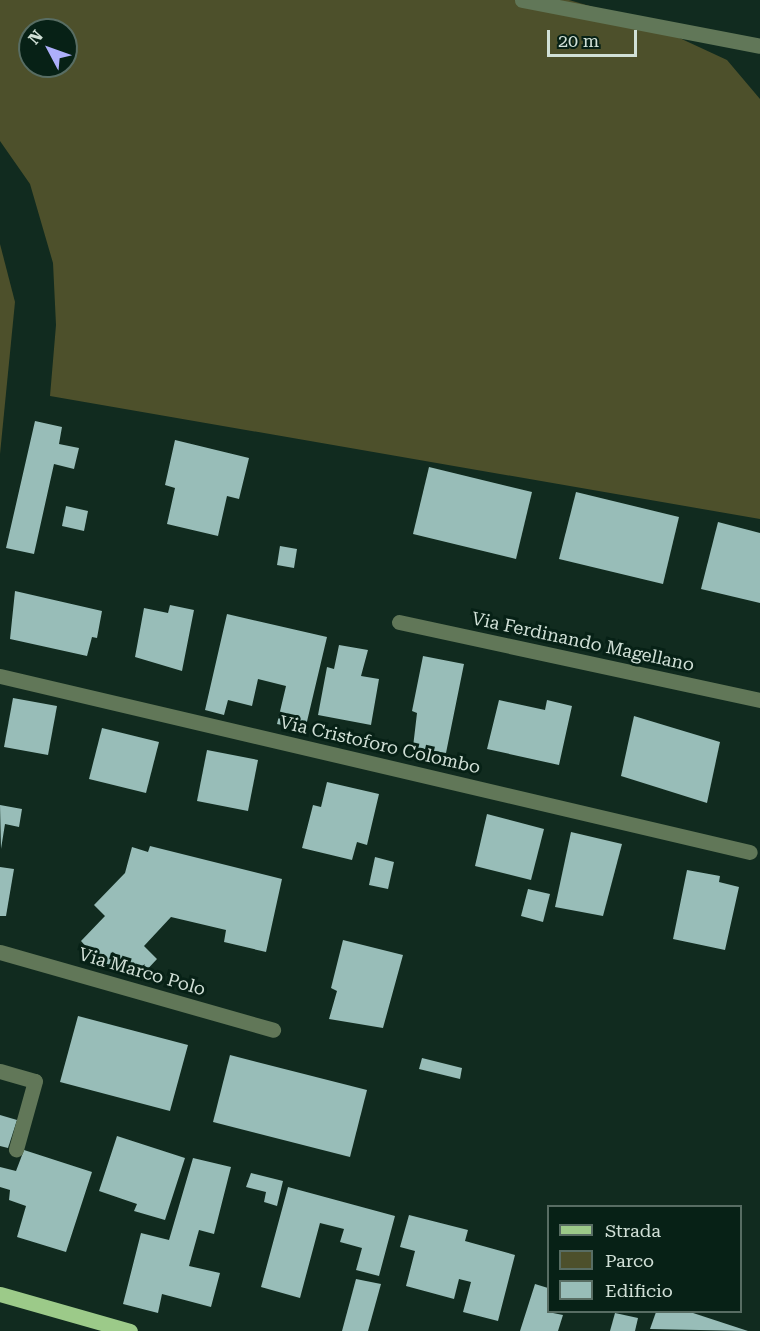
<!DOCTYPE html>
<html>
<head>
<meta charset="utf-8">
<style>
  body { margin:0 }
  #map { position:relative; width:760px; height:1331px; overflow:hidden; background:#112b1f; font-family:"Roboto Serif",serif }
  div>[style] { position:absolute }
  .green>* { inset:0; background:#4d502b }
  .building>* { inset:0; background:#98bdb8 }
  .minor>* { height:15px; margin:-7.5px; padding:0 7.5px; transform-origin:7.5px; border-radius:7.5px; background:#617758 }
  .major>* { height:15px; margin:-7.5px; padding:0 7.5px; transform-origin:7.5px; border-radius:7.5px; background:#9cca89 }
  span { translate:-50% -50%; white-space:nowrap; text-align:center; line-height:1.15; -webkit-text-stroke:6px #072116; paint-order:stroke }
  .street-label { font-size:18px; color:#d1e0d7 }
  .legend { position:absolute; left:547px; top:1205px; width:195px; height:108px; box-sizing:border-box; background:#072116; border:2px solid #586d63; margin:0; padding:8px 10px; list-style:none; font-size:18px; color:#d1e0d7 }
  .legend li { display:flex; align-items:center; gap:12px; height:30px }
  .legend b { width:30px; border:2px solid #586d63 }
  .north { position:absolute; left:18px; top:18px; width:60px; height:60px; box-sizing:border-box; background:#072116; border:2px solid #586d63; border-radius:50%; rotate:311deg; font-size:16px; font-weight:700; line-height:24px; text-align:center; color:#d1e0d7 }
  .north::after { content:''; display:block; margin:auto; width:21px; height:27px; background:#adaffb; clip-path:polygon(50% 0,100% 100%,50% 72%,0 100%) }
  .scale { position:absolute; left:547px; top:30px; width:90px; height:27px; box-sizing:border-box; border:3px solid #d1e0d7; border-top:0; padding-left:8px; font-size:18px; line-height:21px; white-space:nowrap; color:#d1e0d7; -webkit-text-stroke:4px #072116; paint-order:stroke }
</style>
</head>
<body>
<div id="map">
  <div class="green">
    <div style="clip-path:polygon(evenodd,0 0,569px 0,645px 22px,727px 60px,760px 99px,760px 519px,50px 396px,56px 325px,53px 263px,30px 184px,0 141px,0 0,30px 30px,66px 30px,66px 66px,30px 66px,30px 30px)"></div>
    <div style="clip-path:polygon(0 244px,15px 302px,0 454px)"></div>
  </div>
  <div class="building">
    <div style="clip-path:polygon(35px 421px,62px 427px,59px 444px,79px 448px,74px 469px,54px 464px,34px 554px,6px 548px)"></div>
    <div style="clip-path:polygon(175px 440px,249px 458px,239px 499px,227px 496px,218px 536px,167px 524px,175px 488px,165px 485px)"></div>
    <div style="clip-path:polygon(429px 467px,532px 492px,516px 559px,413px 534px)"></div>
    <div style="clip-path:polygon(576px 492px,679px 517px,663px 584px,559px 559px)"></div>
    <div style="clip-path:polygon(66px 506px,88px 511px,84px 531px,62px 526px)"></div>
    <div style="clip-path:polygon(718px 522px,760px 533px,760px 603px,701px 589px)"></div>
    <div style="clip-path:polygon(280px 546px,297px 549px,294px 568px,277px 565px)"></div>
    <div style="clip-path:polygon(15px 591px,102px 611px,97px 638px,92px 637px,87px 656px,10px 639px)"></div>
    <div style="clip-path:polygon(170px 605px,194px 610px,182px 671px,135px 657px,144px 608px,168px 613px)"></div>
    <div style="clip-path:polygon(227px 614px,327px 637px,305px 730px,277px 724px,286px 686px,258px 679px,252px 706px,228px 700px,224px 715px,205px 710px)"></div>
    <div style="clip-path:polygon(339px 645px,368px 650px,361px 676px,379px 679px,371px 725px,318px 715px,327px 667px,334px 669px)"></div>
    <div style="clip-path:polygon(423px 656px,464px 664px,446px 753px,413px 747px,417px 713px,412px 711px)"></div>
    <div style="clip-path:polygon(13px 698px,57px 706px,48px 755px,4px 747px)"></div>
    <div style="clip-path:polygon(499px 700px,545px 710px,547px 700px,572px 706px,559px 765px,487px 749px)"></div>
    <div style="clip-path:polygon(634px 716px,720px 742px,707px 803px,621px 776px)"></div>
    <div style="clip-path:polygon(102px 728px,159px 742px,146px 793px,89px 779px)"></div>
    <div style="clip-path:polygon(207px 750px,258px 760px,248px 811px,197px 801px)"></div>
    <div style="clip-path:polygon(327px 782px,379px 794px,367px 845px,357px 842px,352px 860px,302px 848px,313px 805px,321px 807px)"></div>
    <div style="clip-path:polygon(0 805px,22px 809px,19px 827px,5px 824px,1px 849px)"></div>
    <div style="clip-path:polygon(487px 814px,544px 829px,531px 880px,475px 866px)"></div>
    <div style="clip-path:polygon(571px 832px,622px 844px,603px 916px,555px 907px)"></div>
    <div style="clip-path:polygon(150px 846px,282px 879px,266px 952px,224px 942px,226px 930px,171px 917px,144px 946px,157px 959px,143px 974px,104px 967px,81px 941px,105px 916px,94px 905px,125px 873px,132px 847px,148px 852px)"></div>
    <div style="clip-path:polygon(375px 857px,394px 862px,388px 889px,369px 885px)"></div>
    <div style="clip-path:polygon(0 867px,14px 869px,6px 916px,0 916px)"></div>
    <div style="clip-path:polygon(687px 870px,720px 876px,719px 882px,739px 887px,725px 950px,673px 939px)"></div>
    <div style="clip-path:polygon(528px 889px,550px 894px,543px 922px,521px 916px)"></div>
    <div style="clip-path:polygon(343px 940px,403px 955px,383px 1028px,329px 1019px,337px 991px,331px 988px)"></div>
    <div style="clip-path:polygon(78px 1016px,188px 1045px,170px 1111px,60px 1082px)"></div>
    <div style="clip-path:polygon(230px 1055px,367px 1090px,350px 1157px,213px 1122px)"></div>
    <div style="clip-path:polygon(422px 1058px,462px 1068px,460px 1079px,419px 1069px)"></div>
    <div style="clip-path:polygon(0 1115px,17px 1120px,8px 1148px,0 1146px)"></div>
    <div style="clip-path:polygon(117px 1136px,185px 1158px,165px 1220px,134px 1211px,137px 1204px,99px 1191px)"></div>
    <div style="clip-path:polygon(24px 1150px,92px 1172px,66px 1252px,17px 1237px,26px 1206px,9px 1200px,10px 1190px,0 1187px,0 1167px,16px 1171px)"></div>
    <div style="clip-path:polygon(193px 1158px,231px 1167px,214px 1234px,199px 1230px,189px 1266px,220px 1273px,211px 1307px,162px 1294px,158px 1313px,123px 1304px,141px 1233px,169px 1240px)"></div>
    <div style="clip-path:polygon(251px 1173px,283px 1181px,277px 1206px,264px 1202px,266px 1192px,246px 1187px)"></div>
    <div style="clip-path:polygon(288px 1187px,395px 1216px,379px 1276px,356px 1270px,362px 1248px,340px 1242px,344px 1229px,320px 1223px,300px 1298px,261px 1287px)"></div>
    <div style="clip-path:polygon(409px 1215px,468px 1230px,465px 1241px,515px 1255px,498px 1321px,463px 1312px,471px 1282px,459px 1279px,454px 1299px,406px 1286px,415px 1251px,400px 1247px)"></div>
    <div style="clip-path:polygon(356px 1279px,381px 1284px,368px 1331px,342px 1331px)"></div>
    <div style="clip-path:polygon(535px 1284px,548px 1288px,548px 1312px,563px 1315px,558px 1331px,520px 1331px)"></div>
    <div style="clip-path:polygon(656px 1312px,690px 1312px,748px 1331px,650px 1329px)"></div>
    <div style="clip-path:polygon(615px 1313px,638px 1318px,635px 1331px,610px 1331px)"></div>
  </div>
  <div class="minor">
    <div style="left:522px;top:0;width:242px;rotate:10.9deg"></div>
    <div style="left:399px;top:622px;width:369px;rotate:12.2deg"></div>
    <div style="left:0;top:676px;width:770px;rotate:13.21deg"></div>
    <div style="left:0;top:952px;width:284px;rotate:15.9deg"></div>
    <div style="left:0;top:1071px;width:36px;rotate:16deg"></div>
    <div style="left:35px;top:1081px;width:71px;rotate:105.6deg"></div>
  </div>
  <div class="major">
    <div style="left:0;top:1294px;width:135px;rotate:15.9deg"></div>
  </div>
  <div class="street-label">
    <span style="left:583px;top:642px;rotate:12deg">Via Ferdinando Magellano</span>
    <span style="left:380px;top:745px;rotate:13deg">Via Cristoforo Colombo</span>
    <span style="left:142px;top:972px;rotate:16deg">Via Marco Polo</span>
  </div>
  <ul class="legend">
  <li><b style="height:8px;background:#9cca89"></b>Strada</li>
  <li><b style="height:16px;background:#4d502b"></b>Parco</li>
  <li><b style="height:16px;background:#98bdb8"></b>Edificio</li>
  </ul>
  <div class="north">N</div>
  <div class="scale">20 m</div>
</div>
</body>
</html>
